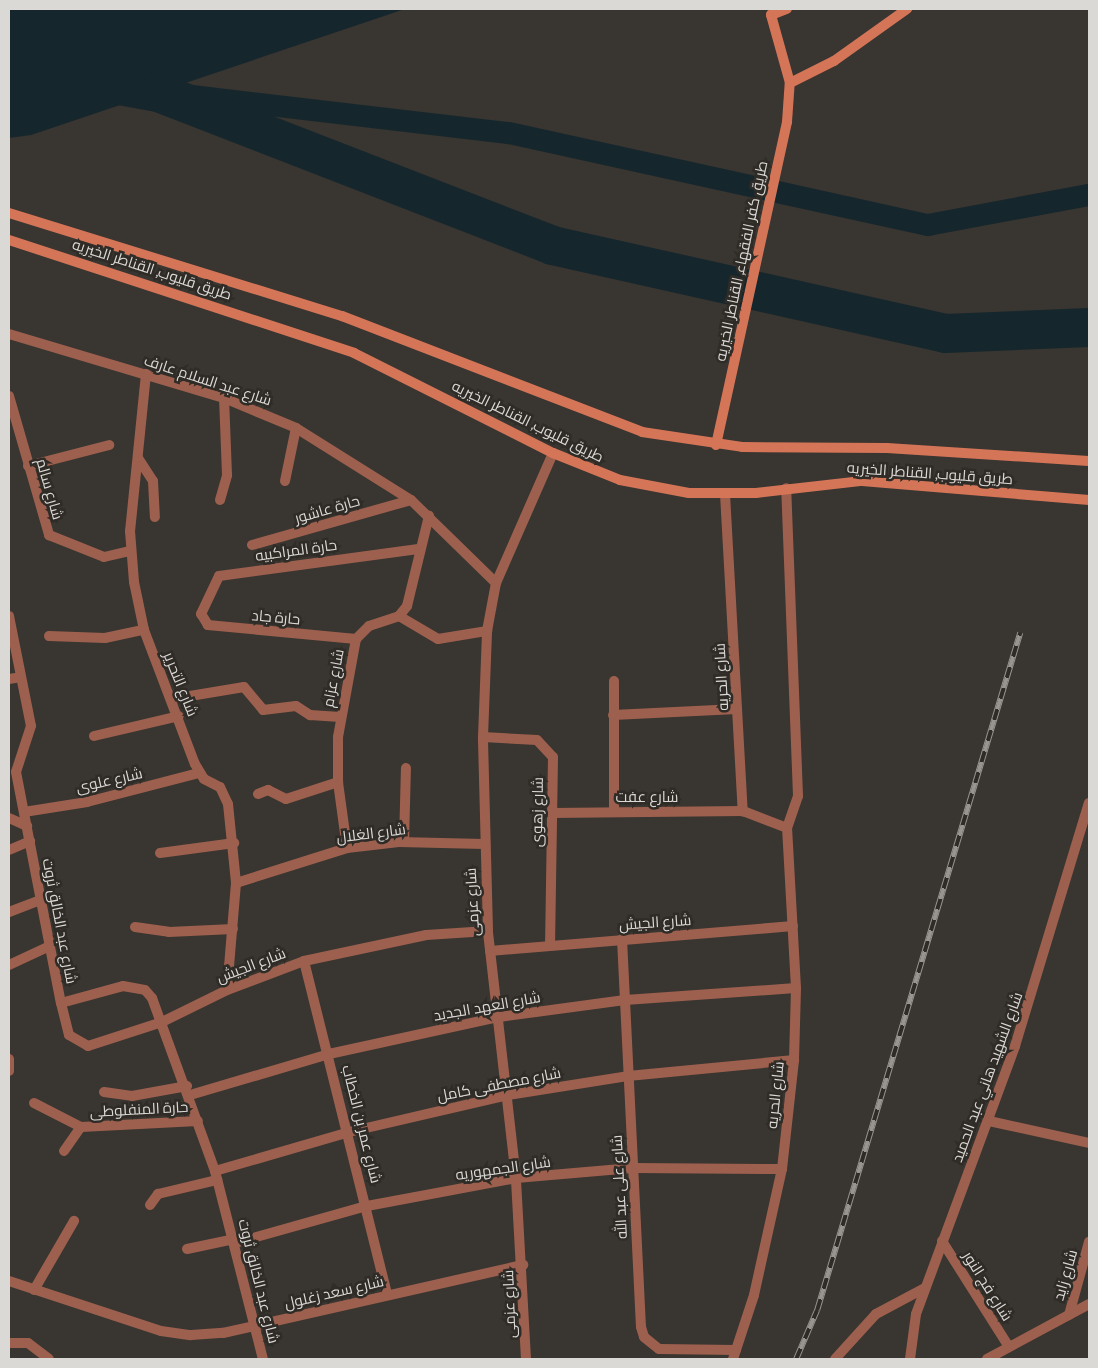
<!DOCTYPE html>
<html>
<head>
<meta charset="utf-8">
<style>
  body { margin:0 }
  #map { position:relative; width:1098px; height:1368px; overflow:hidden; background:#393530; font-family:"PT Sans Narrow",Cairo,sans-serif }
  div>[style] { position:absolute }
  .water>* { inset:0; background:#15272d }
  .canal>* { height:22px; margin:-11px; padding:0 11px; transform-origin:11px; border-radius:11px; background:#15272d }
  .river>* { height:39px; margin:-19.5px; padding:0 19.5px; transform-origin:19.5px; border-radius:19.5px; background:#15272d }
  .street>* { height:10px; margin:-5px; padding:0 5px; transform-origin:5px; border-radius:5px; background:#9d604e }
  .secondary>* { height:10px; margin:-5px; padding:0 5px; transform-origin:5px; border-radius:5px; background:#d57558 }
  .rail>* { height:5.5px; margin-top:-2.75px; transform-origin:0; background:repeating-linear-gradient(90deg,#2f2b26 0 11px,#989591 0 22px); box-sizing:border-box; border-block:1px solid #989591 }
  span { translate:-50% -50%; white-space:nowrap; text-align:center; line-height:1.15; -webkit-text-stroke:5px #2f2b26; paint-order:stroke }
  .street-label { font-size:15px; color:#dbd9d6 }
  .frame { position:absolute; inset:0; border:10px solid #dbd9d6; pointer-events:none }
</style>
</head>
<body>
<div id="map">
  <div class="water">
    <div style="clip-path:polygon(9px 9px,405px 9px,31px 135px,9px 138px)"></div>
  </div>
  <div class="canal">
    <div style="left:158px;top:92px;width:353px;rotate:6.7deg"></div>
    <div style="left:509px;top:133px;width:429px;rotate:12.4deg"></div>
    <div style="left:928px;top:225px;width:164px;rotate:-10.6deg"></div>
  </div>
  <div class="river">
    <div style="left:9px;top:65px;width:151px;rotate:10.3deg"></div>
    <div style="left:158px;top:92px;width:423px;rotate:21.2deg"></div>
    <div style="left:552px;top:245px;width:403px;rotate:12.6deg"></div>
    <div style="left:945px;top:333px;width:144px;rotate:-2.4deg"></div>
  </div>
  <div class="street">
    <div style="left:9px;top:334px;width:224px;rotate:16.6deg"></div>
    <div style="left:224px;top:398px;width:78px;rotate:22.6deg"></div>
    <div style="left:296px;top:428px;width:136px;rotate:32.1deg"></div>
    <div style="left:411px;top:500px;width:119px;rotate:44.3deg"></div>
    <div style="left:146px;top:374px;width:158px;rotate:95.8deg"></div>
    <div style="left:130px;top:531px;width:51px;rotate:85.5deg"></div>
    <div style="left:134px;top:582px;width:49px;rotate:78.2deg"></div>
    <div style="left:144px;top:630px;width:143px;rotate:69.2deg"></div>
    <div style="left:195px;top:764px;width:17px;rotate:59deg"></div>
    <div style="left:204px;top:779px;width:18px;rotate:27deg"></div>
    <div style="left:220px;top:787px;width:19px;rotate:65deg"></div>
    <div style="left:228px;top:804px;width:79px;rotate:84.2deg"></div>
    <div style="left:236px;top:883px;width:107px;rotate:94.8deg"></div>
    <div style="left:9px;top:396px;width:145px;rotate:73.9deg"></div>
    <div style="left:49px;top:535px;width:59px;rotate:21.8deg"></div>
    <div style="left:104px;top:557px;width:27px;rotate:-13deg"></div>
    <div style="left:138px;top:458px;width:27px;rotate:57deg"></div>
    <div style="left:153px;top:481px;width:36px;rotate:87deg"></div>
    <div style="left:28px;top:466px;width:84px;rotate:-14.5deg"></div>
    <div style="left:285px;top:481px;width:54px;rotate:-78.3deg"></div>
    <div style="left:725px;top:494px;width:318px;rotate:86.8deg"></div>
    <div style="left:220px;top:500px;width:26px;rotate:-74deg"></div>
    <div style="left:227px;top:475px;width:77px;rotate:-92.2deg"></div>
    <div style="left:252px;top:545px;width:165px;rotate:-15.8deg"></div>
    <div style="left:9px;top:616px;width:112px;rotate:78.7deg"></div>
    <div style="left:31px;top:726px;width:48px;rotate:108.1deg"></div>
    <div style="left:16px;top:772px;width:235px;rotate:79deg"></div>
    <div style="left:61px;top:1003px;width:64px;rotate:-15.3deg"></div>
    <div style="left:123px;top:986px;width:22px;rotate:10deg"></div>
    <div style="left:145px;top:990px;width:11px;rotate:49deg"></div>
    <div style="left:152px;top:998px;width:184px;rotate:70deg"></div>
    <div style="left:215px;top:1171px;width:194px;rotate:75.7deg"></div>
    <div style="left:399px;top:616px;width:45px;rotate:30.5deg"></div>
    <div style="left:438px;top:639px;width:50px;rotate:-9.3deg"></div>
    <div style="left:49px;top:636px;width:56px;rotate:2deg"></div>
    <div style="left:105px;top:638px;width:40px;rotate:-12deg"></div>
    <div style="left:356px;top:639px;width:149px;rotate:-174.6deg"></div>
    <div style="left:208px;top:625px;width:13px;rotate:-122deg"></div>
    <div style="left:201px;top:614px;width:42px;rotate:-64.7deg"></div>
    <div style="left:219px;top:576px;width:203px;rotate:-7.7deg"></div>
    <div style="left:9px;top:679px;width:12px;rotate:-9deg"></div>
    <div style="left:614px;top:681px;width:131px;rotate:90deg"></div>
    <div style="left:172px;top:699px;width:73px;rotate:-9.5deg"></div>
    <div style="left:244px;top:687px;width:30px;rotate:50deg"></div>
    <div style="left:263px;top:710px;width:33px;rotate:-7deg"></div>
    <div style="left:296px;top:706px;width:17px;rotate:33deg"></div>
    <div style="left:310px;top:715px;width:30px;rotate:4deg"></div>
    <div style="left:613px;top:715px;width:124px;rotate:-2.8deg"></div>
    <div style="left:94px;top:736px;width:87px;rotate:-13.2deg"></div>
    <div style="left:483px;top:737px;width:54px;rotate:3.2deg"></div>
    <div style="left:537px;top:740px;width:23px;rotate:47deg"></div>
    <div style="left:553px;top:757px;width:188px;rotate:90.9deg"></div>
    <div style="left:258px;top:794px;width:11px;rotate:-22deg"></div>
    <div style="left:268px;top:790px;width:20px;rotate:27deg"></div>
    <div style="left:286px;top:799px;width:55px;rotate:-18.1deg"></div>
    <div style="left:24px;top:812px;width:64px;rotate:-9deg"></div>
    <div style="left:87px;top:802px;width:116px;rotate:-14.5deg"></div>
    <div style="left:552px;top:813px;width:191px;rotate:-0.6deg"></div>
    <div style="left:743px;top:811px;width:47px;rotate:21.1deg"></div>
    <div style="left:9px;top:818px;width:20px;rotate:24deg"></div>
    <div style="left:404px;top:842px;width:74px;rotate:-88.5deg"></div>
    <div style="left:347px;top:848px;width:67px;rotate:-97.8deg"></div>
    <div style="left:338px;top:782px;width:45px;rotate:-90deg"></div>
    <div style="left:338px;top:737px;width:100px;rotate:-79.6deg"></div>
    <div style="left:356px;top:639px;width:18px;rotate:-45deg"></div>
    <div style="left:369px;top:626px;width:32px;rotate:-18deg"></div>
    <div style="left:399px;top:616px;width:13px;rotate:-51deg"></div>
    <div style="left:407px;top:606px;width:93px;rotate:-76.3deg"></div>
    <div style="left:9px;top:850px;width:23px;rotate:-23deg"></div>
    <div style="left:160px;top:853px;width:75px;rotate:-7.7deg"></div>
    <div style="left:236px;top:883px;width:116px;rotate:-17.5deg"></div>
    <div style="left:347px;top:848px;width:52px;rotate:-6.6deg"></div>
    <div style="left:399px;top:842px;width:85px;rotate:1.3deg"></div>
    <div style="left:9px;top:912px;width:34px;rotate:-21deg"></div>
    <div style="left:135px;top:927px;width:34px;rotate:8deg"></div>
    <div style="left:169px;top:932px;width:64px;rotate:-2.7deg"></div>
    <div style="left:622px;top:939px;width:388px;rotate:87.2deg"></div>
    <div style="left:641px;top:1327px;width:10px;rotate:73deg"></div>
    <div style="left:644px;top:1337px;width:19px;rotate:39deg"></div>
    <div style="left:659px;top:1349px;width:77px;rotate:0.7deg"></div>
    <div style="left:490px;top:951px;width:304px;rotate:-4.7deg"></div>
    <div style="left:304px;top:961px;width:344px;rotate:76deg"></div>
    <div style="left:9px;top:965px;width:45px;rotate:-24.9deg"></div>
    <div style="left:61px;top:1003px;width:33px;rotate:76deg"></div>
    <div style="left:69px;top:1035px;width:22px;rotate:30deg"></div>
    <div style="left:88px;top:1046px;width:78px;rotate:-18deg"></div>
    <div style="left:162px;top:1022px;width:72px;rotate:-26.2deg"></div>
    <div style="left:227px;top:990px;width:82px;rotate:-20.6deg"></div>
    <div style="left:304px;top:961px;width:125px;rotate:-12deg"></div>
    <div style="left:426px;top:935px;width:62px;rotate:-3.7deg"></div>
    <div style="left:9px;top:1059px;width:12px;rotate:90deg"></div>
    <div style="left:104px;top:1092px;width:28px;rotate:8deg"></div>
    <div style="left:132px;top:1096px;width:56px;rotate:-10.3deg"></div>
    <div style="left:190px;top:1095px;width:145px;rotate:-16.4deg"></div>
    <div style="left:329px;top:1054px;width:174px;rotate:-12.3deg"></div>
    <div style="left:499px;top:1017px;width:127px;rotate:-7.7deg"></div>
    <div style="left:625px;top:1000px;width:171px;rotate:-4deg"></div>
    <div style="left:34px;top:1103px;width:53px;rotate:27.1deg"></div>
    <div style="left:81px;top:1127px;width:117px;rotate:-2.9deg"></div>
    <div style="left:989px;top:1121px;width:102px;rotate:12.4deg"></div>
    <div style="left:64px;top:1151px;width:29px;rotate:-55deg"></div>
    <div style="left:215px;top:1171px;width:140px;rotate:-16.2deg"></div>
    <div style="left:349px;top:1132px;width:163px;rotate:-13.1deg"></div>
    <div style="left:508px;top:1095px;width:121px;rotate:-9deg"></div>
    <div style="left:628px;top:1076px;width:167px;rotate:-5.5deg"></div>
    <div style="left:150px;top:1205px;width:14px;rotate:-54deg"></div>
    <div style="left:158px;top:1194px;width:61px;rotate:-13.3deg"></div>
    <div style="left:942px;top:1241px;width:125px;rotate:57.7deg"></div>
    <div style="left:235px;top:1243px;width:137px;rotate:-15.7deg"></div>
    <div style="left:367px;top:1206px;width:152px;rotate:-10.6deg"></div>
    <div style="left:516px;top:1178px;width:117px;rotate:-4.9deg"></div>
    <div style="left:633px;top:1168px;width:149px;rotate:0.4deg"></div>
    <div style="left:187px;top:1249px;width:48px;rotate:-12deg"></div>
    <div style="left:9px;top:1281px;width:160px;rotate:18.2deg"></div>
    <div style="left:161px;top:1331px;width:30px;rotate:8deg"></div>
    <div style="left:191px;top:1335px;width:32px;rotate:-4deg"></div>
    <div style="left:223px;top:1333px;width:308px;rotate:-12.8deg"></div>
    <div style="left:34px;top:1290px;width:80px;rotate:-59.9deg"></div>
    <div style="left:1069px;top:1315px;width:76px;rotate:-74.7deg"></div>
    <div style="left:9px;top:1343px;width:19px"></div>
    <div style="left:28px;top:1343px;width:26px;rotate:37deg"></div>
    <div style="left:526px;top:1359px;width:181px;rotate:-93.2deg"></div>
    <div style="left:516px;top:1178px;width:249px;rotate:-96.5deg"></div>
    <div style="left:488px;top:931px;width:194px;rotate:-91.5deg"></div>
    <div style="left:483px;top:737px;width:106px;rotate:-87.8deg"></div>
    <div style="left:487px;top:631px;width:49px;rotate:-79.4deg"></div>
    <div style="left:496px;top:583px;width:142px;rotate:-66.3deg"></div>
    <div style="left:733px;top:1359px;width:67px;rotate:-71.8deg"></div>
    <div style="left:754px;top:1295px;width:129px;rotate:-77.5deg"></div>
    <div style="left:782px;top:1169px;width:110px;rotate:-83.7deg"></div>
    <div style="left:794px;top:1060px;width:72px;rotate:-88.4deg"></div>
    <div style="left:796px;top:988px;width:160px;rotate:-93.2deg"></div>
    <div style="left:787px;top:828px;width:34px;rotate:-71deg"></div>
    <div style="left:798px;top:796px;width:308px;rotate:-92.2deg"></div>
    <div style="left:835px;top:1359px;width:61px;rotate:-47.7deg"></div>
    <div style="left:876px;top:1314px;width:55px;rotate:-28deg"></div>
    <div style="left:910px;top:1359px;width:45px;rotate:-82.4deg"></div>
    <div style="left:916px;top:1314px;width:286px;rotate:-69.7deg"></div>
    <div style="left:1015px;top:1046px;width:254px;rotate:-73.1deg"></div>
    <div style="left:987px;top:1359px;width:116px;rotate:-28.3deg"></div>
  </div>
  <div class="secondary">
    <div style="left:790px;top:83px;width:49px;rotate:-26.6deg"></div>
    <div style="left:834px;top:61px;width:90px;rotate:-35.5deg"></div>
    <div style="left:9px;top:213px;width:349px;rotate:17.2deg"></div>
    <div style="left:342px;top:316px;width:322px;rotate:21.1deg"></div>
    <div style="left:642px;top:432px;width:101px;rotate:8.5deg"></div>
    <div style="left:742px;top:447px;width:145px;rotate:0.4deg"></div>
    <div style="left:887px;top:448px;width:202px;rotate:3.7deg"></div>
    <div style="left:9px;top:240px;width:363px;rotate:18.1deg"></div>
    <div style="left:354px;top:353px;width:223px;rotate:26.7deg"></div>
    <div style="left:553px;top:453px;width:72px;rotate:21.9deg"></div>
    <div style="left:620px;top:480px;width:70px;rotate:10.7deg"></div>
    <div style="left:689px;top:493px;width:67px"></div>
    <div style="left:756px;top:493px;width:107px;rotate:-6.5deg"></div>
    <div style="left:862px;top:481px;width:228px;rotate:4.8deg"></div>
    <div style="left:716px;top:445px;width:331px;rotate:-77.6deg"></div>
    <div style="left:787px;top:122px;width:39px;rotate:-86deg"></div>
    <div style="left:790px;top:83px;width:71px;rotate:-105.6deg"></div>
    <div style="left:771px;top:15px;width:17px;rotate:-21deg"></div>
  </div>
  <div class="rail">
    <div style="left:796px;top:1359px;width:53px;rotate:-66.8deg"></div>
    <div style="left:817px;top:1310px;width:707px;rotate:-73.31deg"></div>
  </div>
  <div class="street-label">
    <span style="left:741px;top:261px;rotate:-78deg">طريق كفر الفقهاء, القناطر الخيريه</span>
    <span style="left:152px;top:269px;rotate:18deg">طريق قليوب, القناطر الخيريه</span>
    <span style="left:208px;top:380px;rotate:18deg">شارع عبد السلام عارف</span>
    <span style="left:528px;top:421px;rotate:26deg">طريق قليوب, القناطر الخيريه</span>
    <span style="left:930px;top:473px;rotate:4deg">طريق قليوب, القناطر الخيريه</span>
    <span style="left:50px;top:489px;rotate:74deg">شارع سالم</span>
    <span style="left:327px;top:509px;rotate:-16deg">حارة عاشور</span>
    <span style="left:296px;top:550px;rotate:-8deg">حارة المراكبيه</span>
    <span style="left:276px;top:617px;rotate:5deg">حارة جاد</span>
    <span style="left:721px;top:677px;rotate:-93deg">شارع الحريه</span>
    <span style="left:333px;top:678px;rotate:-79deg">شارع عزام</span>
    <span style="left:181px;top:684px;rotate:68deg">شارع التحرير</span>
    <span style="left:109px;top:780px;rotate:-13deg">شارع علوى</span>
    <span style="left:647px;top:797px">شارع عفت</span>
    <span style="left:537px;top:812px;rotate:-89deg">شارع زهوى</span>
    <span style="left:371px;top:833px;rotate:-7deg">شارع الغلال</span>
    <span style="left:472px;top:902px;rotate:-93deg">شارع عزمى</span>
    <span style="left:60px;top:921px;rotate:79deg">شارع عبد الخالق ثروت</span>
    <span style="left:655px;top:922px;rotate:-4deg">شارع الجيش</span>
    <span style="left:251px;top:965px;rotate:-21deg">شارع الجيش</span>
    <span style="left:487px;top:1006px;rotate:-10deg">شارع العهد الجديد</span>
    <span style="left:987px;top:1077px;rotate:-70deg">شارع الشهيد هاني عبد الحميد</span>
    <span style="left:499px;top:1084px;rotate:-11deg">شارع مصطفى كامل</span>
    <span style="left:775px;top:1095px;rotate:-84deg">شارع الحريه</span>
    <span style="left:139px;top:1109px;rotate:-3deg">حارة المنفلوطى</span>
    <span style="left:362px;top:1124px;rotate:76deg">شارع عمر بن الخطاب</span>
    <span style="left:503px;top:1168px;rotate:-8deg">شارع الجمهوريه</span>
    <span style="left:619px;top:1187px;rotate:-93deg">شارع على عبد الله</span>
    <span style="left:1065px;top:1275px;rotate:-74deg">شارع زايد</span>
    <span style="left:259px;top:1281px;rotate:76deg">شارع عبد الخالق ثروت</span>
    <span style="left:988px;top:1286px;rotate:58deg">شارع فج النور</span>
    <span style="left:334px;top:1292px;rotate:-13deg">شارع سعد زغلول</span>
    <span style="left:509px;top:1304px;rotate:-92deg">شارع عزمى</span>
  </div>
  <div class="frame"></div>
</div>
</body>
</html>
